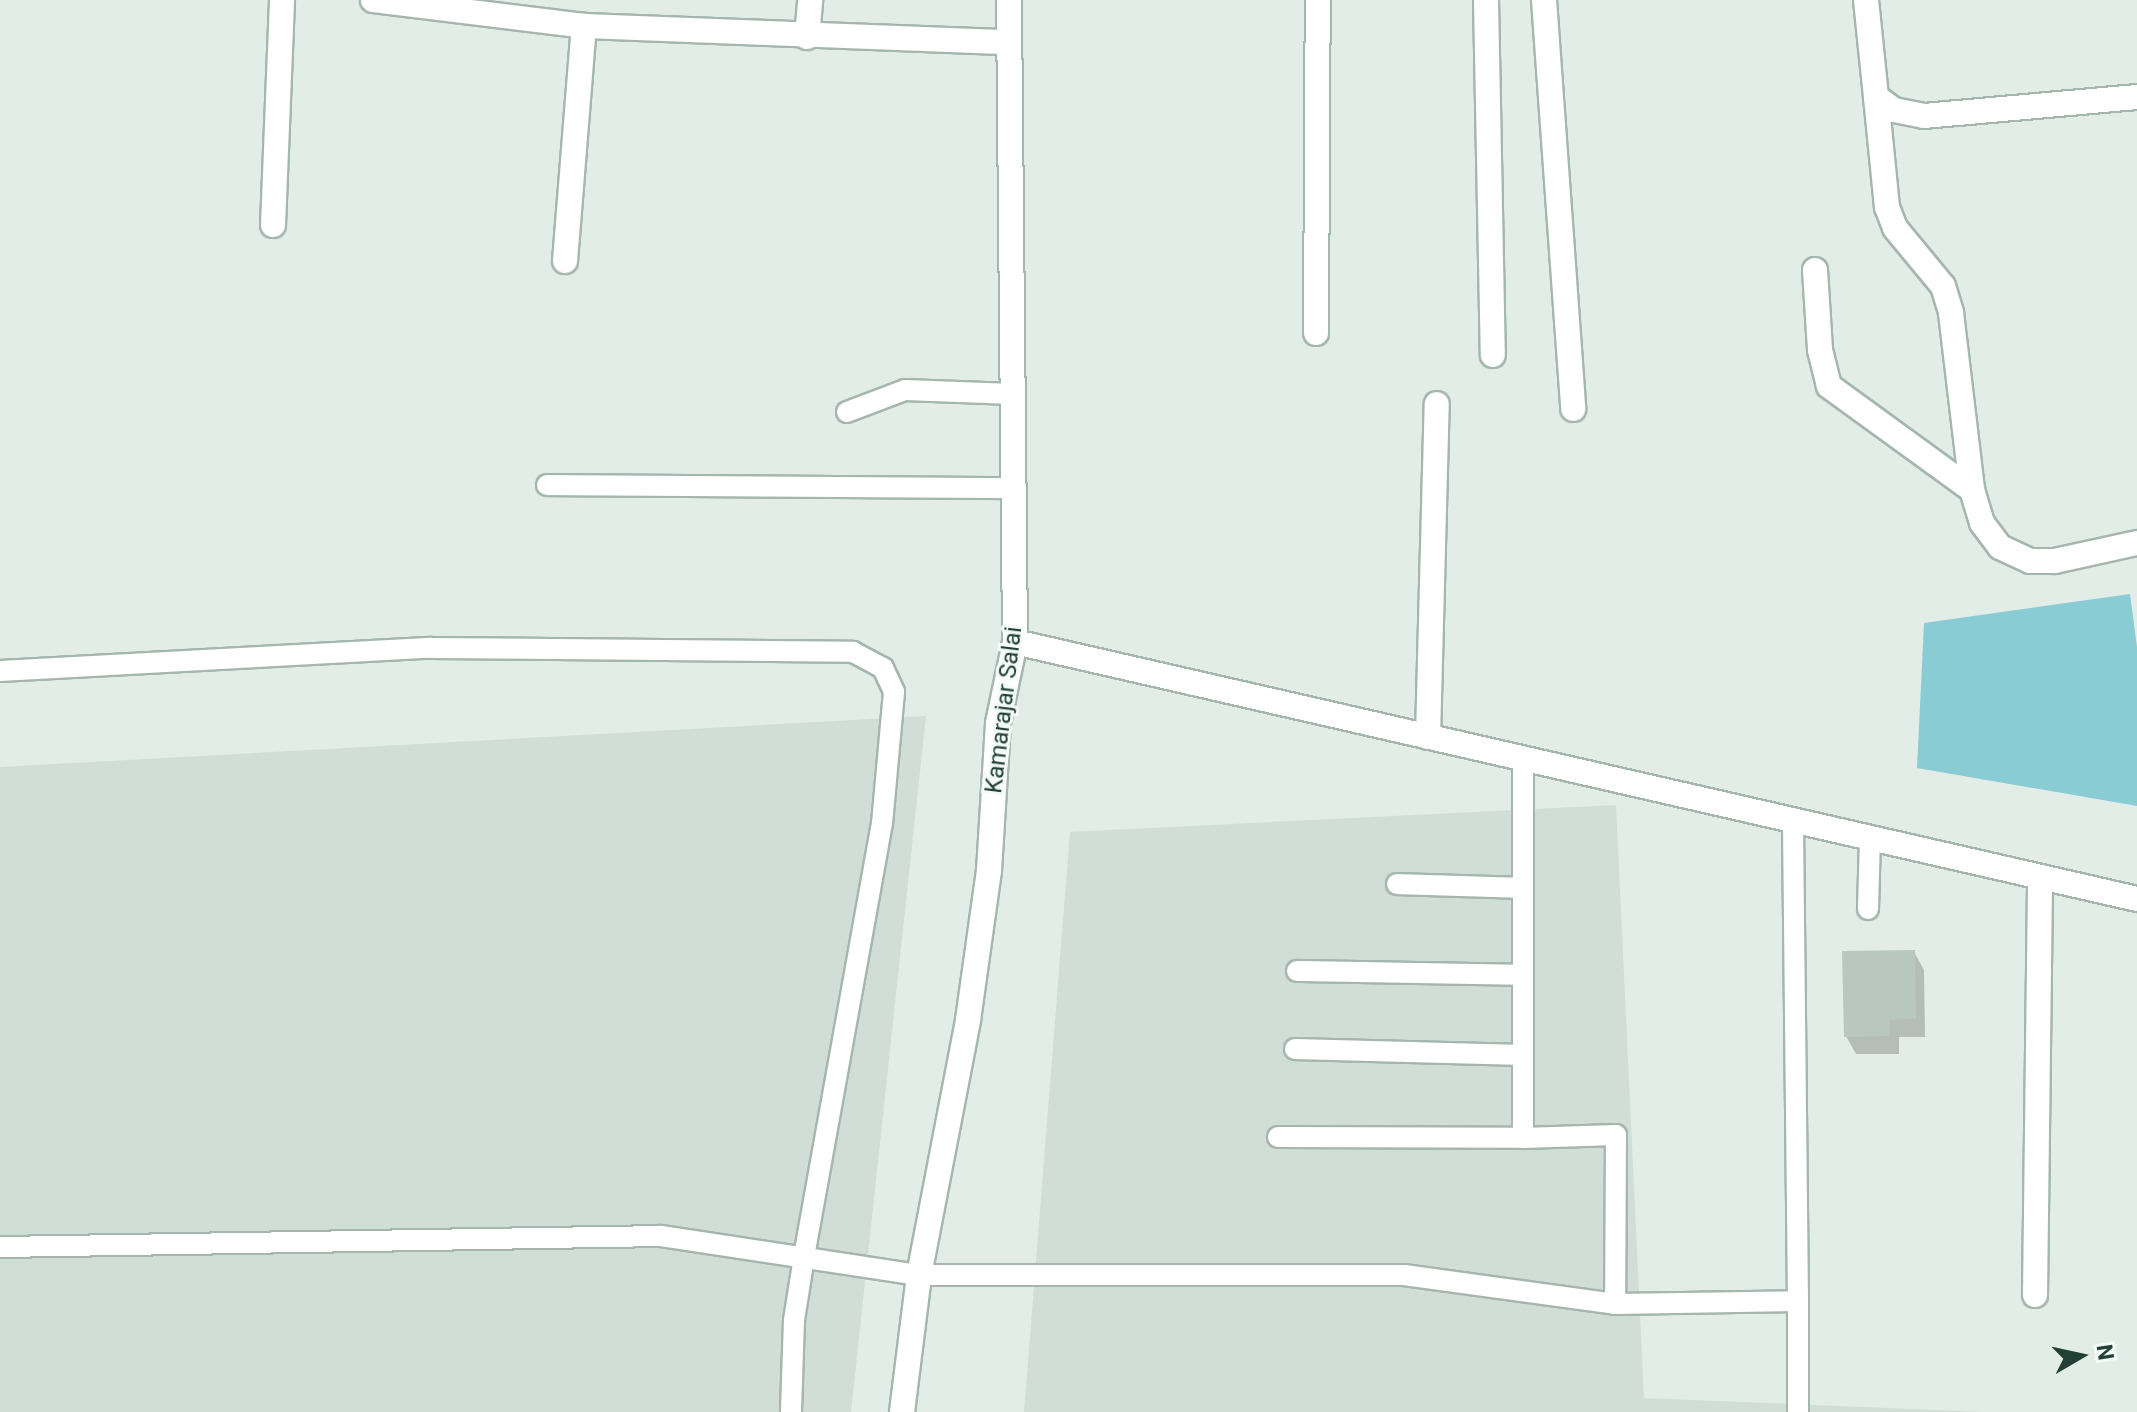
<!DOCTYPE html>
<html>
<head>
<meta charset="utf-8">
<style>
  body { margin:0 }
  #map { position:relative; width:2137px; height:1412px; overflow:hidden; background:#e3ede8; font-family:Roboto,sans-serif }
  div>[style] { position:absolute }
  .built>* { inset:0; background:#d1ddd7 }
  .water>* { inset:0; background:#8accd4 }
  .shadow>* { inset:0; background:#0003 }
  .building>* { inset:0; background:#b8c8c1 }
  .roads { filter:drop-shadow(2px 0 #a5b6af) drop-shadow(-2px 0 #a5b6af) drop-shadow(0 2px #a5b6af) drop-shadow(0 -2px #a5b6af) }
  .lane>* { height:20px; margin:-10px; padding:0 10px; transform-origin:10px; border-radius:10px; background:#fff }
  .street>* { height:24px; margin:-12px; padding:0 12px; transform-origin:12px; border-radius:12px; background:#fff }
  .secondary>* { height:24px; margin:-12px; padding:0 12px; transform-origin:12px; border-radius:12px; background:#fff }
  span { translate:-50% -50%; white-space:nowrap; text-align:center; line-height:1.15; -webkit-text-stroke:6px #f4faf7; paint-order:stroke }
  .street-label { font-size:24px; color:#224036 }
  .north { position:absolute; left:2041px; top:1316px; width:80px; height:80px; -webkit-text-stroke:6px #f4faf7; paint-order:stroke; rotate:81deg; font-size:22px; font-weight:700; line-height:32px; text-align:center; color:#224036 }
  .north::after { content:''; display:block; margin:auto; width:28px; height:36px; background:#224036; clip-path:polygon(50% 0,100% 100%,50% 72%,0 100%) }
</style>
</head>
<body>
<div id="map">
  <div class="built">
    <div style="clip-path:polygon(926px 716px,851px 1412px,0 1412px,0 767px)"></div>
    <div style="clip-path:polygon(1616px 805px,1644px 1398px,1985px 1412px,1024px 1412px,1070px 832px)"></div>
  </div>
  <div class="water">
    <div style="clip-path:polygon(2130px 594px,2137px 647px,2137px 806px,1917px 768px,1924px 623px)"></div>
  </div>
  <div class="shadow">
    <div style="clip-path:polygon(1914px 952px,1924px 970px,1925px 1037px,1899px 1037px,1899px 1054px,1856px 1054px,1846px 1036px)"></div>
  </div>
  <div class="building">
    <div style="clip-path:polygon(1915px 950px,1916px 1019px,1890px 1020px,1890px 1036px,1844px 1037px,1842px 951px)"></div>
  </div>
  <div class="roads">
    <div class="lane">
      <div style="left:847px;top:412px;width:62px;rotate:-20.8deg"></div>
      <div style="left:905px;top:390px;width:108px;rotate:2.1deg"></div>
      <div style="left:547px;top:485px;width:467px;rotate:0.4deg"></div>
      <div style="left:0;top:671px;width:432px;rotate:-3.1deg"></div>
      <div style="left:431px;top:648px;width:422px;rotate:0.5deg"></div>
      <div style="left:853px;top:652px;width:34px;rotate:28deg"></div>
      <div style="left:883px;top:668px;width:26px;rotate:65deg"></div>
      <div style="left:894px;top:692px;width:132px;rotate:95.2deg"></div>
      <div style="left:882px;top:823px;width:441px;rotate:100.2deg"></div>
      <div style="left:804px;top:1257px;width:64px;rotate:99deg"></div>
      <div style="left:794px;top:1320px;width:92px;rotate:91.9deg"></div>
      <div style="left:1523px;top:759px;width:379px;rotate:90deg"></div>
      <div style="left:1523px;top:1138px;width:93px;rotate:-1.8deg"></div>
      <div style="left:1616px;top:1135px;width:169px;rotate:90.3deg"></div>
      <div style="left:1397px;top:884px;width:126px;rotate:1.8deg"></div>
      <div style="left:1868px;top:909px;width:71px;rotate:-88.4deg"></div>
      <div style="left:1297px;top:971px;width:225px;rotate:1deg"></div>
      <div style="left:1295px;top:1049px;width:228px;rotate:1.5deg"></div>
      <div style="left:1278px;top:1137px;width:245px;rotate:0.2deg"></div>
      <div style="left:0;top:1247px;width:661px;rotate:-0.95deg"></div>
      <div style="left:661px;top:1236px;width:261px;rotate:8.6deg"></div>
      <div style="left:919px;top:1275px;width:485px"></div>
      <div style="left:1404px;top:1275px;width:213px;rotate:7.8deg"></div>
      <div style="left:1615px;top:1304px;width:183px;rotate:-0.9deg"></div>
      <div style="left:1798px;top:1301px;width:480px;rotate:-90.6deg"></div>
      <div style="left:1798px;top:1412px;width:111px;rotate:-90deg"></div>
    </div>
    <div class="street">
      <div style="left:373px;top:0;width:213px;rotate:7deg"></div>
      <div style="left:584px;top:26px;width:425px;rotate:2.2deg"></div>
      <div style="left:1486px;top:0;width:355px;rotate:88.9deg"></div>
      <div style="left:1544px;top:0;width:410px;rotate:85.9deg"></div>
      <div style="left:1866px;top:0;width:98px;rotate:84.1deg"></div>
      <div style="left:1876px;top:97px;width:22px;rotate:36deg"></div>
      <div style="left:1894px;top:110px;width:31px;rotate:11deg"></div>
      <div style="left:1924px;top:116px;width:214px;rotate:-5.1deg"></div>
      <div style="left:807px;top:37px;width:37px;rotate:-85deg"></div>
      <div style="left:1876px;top:97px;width:111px;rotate:84.3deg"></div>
      <div style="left:1887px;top:207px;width:22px;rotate:69deg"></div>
      <div style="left:1895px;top:228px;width:75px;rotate:50.4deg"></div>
      <div style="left:1943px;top:286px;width:28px;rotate:73deg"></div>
      <div style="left:1951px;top:313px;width:178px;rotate:83.2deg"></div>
      <div style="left:1972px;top:490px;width:34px;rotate:73deg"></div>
      <div style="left:1982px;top:523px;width:30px;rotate:53deg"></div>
      <div style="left:2000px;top:547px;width:33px;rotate:25deg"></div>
      <div style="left:2030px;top:561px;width:25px"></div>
      <div style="left:2055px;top:561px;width:84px;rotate:-12.4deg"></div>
      <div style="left:273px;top:225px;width:225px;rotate:-87.7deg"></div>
      <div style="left:565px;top:261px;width:236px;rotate:-85.4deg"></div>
      <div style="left:1815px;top:270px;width:80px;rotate:86.4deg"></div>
      <div style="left:1820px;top:350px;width:37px;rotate:76deg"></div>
      <div style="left:1829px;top:386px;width:177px;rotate:36deg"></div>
      <div style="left:1316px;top:333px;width:333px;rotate:-89.7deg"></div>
      <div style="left:1015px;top:642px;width:1151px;rotate:12.9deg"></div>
      <div style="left:1428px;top:737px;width:333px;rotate:-88.5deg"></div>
      <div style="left:2035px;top:1295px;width:418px;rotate:-89.3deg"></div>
    </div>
    <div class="secondary">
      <div style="left:902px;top:1412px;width:138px;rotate:-82.9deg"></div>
      <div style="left:919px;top:1275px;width:260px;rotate:-79.1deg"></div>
      <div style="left:968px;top:1020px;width:150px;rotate:-82deg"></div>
      <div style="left:989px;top:871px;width:148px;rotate:-86.5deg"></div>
      <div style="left:998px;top:723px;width:83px;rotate:-78.1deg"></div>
      <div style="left:1015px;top:642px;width:642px;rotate:-90.54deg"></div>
    </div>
  </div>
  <div class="street-label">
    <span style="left:1004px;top:710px;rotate:-83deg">Kamarajar Salai</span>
  </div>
  <div class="north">N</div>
</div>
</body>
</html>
